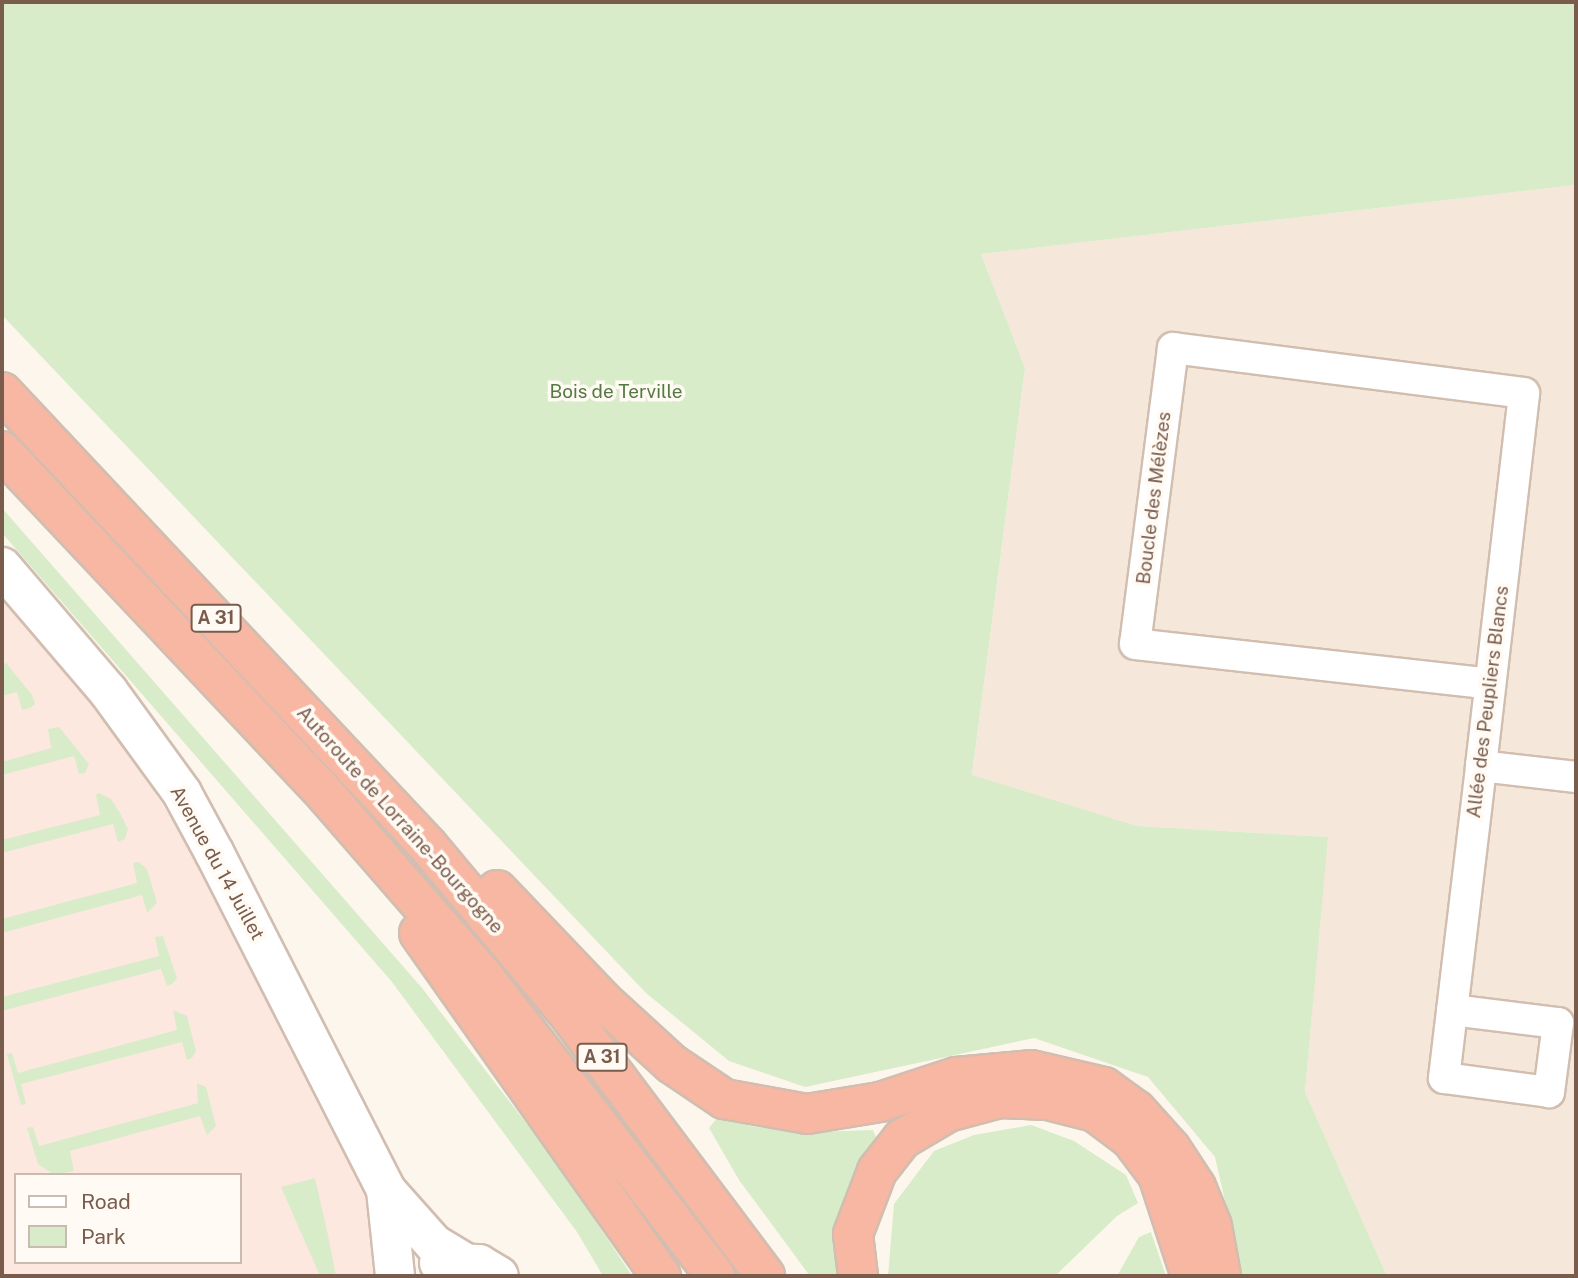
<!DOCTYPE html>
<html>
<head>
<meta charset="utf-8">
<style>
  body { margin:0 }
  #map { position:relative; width:1578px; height:1278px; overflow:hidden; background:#fdf6ec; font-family:"Public Sans",sans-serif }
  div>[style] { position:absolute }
  .residential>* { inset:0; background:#f5e8da }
  .commercial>* { inset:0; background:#fde8e0 }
  .green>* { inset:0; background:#d8ecc9 }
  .roads { filter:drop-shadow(2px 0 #d1beb0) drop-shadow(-2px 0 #d1beb0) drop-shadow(0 2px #d1beb0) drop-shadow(0 -2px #d1beb0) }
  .street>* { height:30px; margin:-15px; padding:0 15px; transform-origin:15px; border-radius:15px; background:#fff }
  .secondary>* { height:38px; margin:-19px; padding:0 19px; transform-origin:19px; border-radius:19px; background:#fff }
  .highway>* { height:38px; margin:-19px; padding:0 19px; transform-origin:19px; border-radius:19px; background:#f7b7a3 }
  span { translate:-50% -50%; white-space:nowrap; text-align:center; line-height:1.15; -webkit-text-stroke:7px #fffaf3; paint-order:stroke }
  .shield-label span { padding:2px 5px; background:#fffaf3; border:2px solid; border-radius:5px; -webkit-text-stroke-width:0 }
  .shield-label { font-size:18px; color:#7a5c4d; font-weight:700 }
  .park-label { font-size:19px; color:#537a41 }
  .street-label { font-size:19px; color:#7a5c4d }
  .frame { position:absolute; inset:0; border:4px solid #7a5c4d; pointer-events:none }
  .legend { position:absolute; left:14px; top:1173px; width:228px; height:91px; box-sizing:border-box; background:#fffaf3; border:2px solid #cabbb1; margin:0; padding:9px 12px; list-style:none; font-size:21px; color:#7a5c4d }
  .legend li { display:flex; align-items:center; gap:14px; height:35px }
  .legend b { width:35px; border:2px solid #cabbb1 }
</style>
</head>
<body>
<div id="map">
  <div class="residential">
    <div style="clip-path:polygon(1576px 185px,1576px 1276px,1387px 1276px,1305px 1092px,1327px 837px,1137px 826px,972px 776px,1025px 368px,981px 254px)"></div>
  </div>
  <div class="commercial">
    <div style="clip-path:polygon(evenodd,2px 593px,122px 743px,201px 863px,387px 1231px,384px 1267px,375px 1276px,2px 1276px,2px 593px,16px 1175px,240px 1175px,240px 1262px,16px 1262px,16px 1175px)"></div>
  </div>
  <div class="green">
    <div style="clip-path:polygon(2px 2px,1576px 2px,1576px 185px,981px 254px,1025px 368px,972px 775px,1137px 826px,1328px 837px,1305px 1092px,1387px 1276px,1242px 1276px,1215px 1157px,1148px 1077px,1034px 1038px,805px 1087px,729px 1061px,646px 993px,2px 315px)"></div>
    <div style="clip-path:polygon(2px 508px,422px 988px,560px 1167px,632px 1276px,603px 1276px,577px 1232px,392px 982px,2px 533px)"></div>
    <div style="clip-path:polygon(6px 663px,32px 695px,35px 704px,30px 708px,22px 710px,17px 692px,2px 696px,2px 664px)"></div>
    <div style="clip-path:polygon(59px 727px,89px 764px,85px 773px,79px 774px,74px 756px,2px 775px,2px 762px,51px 748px,48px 729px)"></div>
    <div style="clip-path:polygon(99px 793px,111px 799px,120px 813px,128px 829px,125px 839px,118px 842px,113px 824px,2px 853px,2px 840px,100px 815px,96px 795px)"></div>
    <div style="clip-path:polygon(139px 862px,147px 869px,157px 903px,147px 913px,142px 895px,2px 933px,2px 919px,137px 883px,133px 863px)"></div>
    <div style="clip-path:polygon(163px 936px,177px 978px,172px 984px,167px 986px,161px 969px,2px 1011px,2px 997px,159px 956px,155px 937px)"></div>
    <div style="clip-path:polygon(173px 1010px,187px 1016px,196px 1051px,192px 1058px,187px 1060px,182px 1042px,21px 1084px,26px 1104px,21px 1105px,7px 1054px,12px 1053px,18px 1073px,177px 1030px)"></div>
    <div style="clip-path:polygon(197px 1083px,206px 1087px,216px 1126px,207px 1135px,200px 1116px,70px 1151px,74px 1171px,54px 1175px,38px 1164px,27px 1128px,33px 1127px,39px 1146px,198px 1103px)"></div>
    <div style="clip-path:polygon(717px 1118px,756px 1127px,814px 1132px,873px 1130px,876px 1137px,857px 1167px,836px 1239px,836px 1276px,810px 1276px,739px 1180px,709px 1128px)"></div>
    <div style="clip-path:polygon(1031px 1125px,1074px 1141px,1126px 1175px,1138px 1203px,1117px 1216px,1055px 1276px,888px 1276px,894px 1204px,934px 1151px,974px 1135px)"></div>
    <div style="clip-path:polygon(315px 1178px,328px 1235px,336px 1276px,320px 1276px,281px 1187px)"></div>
    <div style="clip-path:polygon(1151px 1232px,1166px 1276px,1117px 1276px,1139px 1237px)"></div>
  </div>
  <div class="roads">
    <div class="street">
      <div style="left:1481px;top:766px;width:96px;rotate:6.6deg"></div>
      <div style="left:1452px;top:1010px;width:107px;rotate:7deg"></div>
      <div style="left:1558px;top:1023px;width:70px;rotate:97.4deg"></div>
      <div style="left:1549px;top:1092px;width:106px;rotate:-172.4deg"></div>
      <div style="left:1444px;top:1078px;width:314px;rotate:-83.2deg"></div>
      <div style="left:1481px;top:766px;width:375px;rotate:-83.4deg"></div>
      <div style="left:1524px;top:393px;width:354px;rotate:-172.7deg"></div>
      <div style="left:1173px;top:348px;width:298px;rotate:97.3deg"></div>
      <div style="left:1135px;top:644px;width:357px;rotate:6.4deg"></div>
    </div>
    <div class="secondary">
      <div style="left:2px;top:567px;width:163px;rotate:49.5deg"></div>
      <div style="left:108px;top:691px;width:126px;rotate:54deg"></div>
      <div style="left:182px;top:793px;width:69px;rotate:61.6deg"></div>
      <div style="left:215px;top:854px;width:377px;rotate:63deg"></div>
      <div style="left:386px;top:1190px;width:86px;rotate:84deg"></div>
      <div style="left:386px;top:1190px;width:72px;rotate:48.4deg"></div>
      <div style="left:434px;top:1244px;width:33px;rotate:31deg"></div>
      <div style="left:439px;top:1263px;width:40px;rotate:1.4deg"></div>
      <div style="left:479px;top:1264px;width:23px;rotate:31deg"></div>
    </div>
    <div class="highway">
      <div style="left:2px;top:392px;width:623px;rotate:46.82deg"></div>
      <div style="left:428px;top:846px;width:222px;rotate:50.1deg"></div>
      <div style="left:570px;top:1016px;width:325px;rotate:53.1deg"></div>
      <div style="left:2px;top:451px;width:473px;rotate:46.7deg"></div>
      <div style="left:326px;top:795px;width:242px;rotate:49deg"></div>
      <div style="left:485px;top:978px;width:376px;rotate:52.3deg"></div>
      <div style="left:497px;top:890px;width:153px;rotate:46.3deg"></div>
      <div style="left:603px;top:1001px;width:93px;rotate:42.4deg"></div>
      <div style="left:672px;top:1064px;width:63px;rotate:33.9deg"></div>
      <div style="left:724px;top:1099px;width:84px;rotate:10.2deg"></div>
      <div style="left:807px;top:1114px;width:74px;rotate:-9.3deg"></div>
      <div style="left:880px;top:1102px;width:80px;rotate:-18.2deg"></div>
      <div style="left:956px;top:1077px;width:75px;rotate:-5.3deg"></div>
      <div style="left:1031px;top:1070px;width:75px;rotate:13.1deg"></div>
      <div style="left:1104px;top:1087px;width:39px;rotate:36deg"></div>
      <div style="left:1136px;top:1110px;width:52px;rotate:48.1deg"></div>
      <div style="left:1171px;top:1149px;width:45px;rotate:56.7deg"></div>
      <div style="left:1196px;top:1187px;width:42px;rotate:67.7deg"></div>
      <div style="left:1212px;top:1226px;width:51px;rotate:79.8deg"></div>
      <div style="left:419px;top:933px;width:420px;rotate:54.8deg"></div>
      <div style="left:858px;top:1276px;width:42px;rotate:-96.8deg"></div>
      <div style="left:853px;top:1234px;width:67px;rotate:-69.1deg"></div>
      <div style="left:877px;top:1171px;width:41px;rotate:-52deg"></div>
      <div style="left:902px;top:1139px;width:53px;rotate:-30.4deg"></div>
      <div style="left:948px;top:1112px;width:54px;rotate:-15.1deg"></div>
      <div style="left:1000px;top:1098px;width:48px;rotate:2.4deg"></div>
      <div style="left:1048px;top:1100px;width:49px;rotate:14.3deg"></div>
      <div style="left:1095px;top:1112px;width:45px;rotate:36.9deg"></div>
      <div style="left:1131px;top:1139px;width:45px;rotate:53.1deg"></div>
      <div style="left:1158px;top:1175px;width:106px;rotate:71.9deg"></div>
    </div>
  </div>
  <div class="shield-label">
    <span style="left:216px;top:618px">A 31</span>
    <span style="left:602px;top:1057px">A 31</span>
  </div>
  <div class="park-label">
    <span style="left:616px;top:392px">Bois de Terville</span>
  </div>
  <div class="street-label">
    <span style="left:1154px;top:498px;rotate:-83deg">Boucle des Mélèzes</span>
    <span style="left:1488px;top:702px;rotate:-83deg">Allée des Peupliers Blancs</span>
    <span style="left:400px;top:820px;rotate:48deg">Autoroute de Lorraine-Bourgogne</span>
    <span style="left:217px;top:863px;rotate:61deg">Avenue du 14 Juillet</span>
  </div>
  <div class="frame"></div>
  <ul class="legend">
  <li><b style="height:9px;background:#fff"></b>Road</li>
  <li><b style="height:19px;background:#d8ecc9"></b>Park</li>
  </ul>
</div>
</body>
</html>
